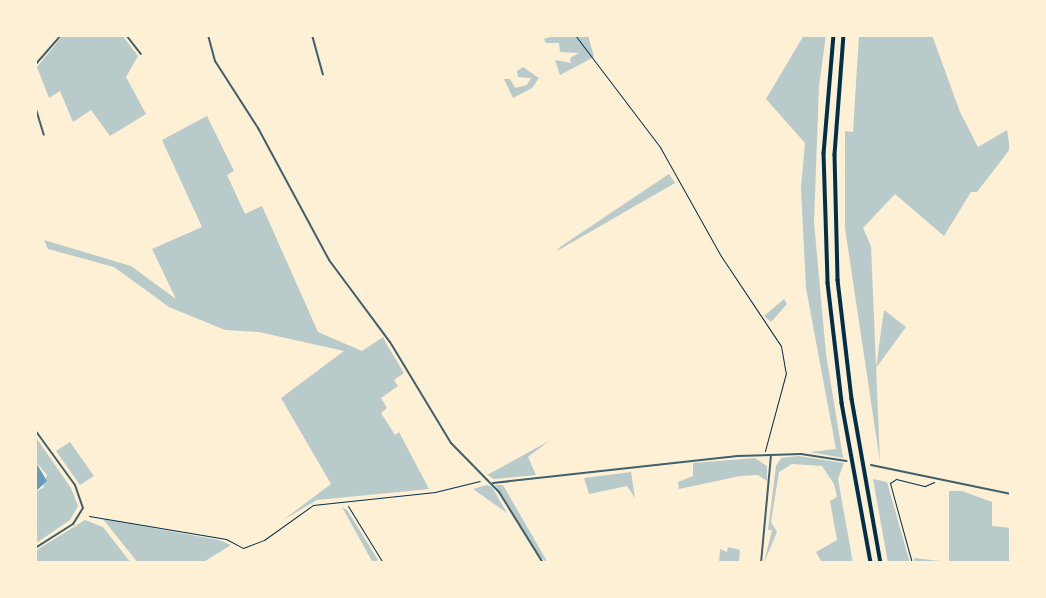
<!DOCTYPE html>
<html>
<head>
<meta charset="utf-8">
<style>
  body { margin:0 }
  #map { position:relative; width:1046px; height:598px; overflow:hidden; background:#fdf0d5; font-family:Figtree,sans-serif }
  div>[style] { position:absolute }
  .green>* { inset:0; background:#b9caca }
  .water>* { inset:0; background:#669bbc }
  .path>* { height:1px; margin:-0.5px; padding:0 0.5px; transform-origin:0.5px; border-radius:0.5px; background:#003049 }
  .minor>* { height:2px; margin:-1px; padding:0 1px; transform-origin:1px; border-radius:1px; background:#3f606c }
  .motorway>* { height:3.5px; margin:-1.75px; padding:0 1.75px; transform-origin:1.75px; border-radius:1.75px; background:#003049 }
  span { translate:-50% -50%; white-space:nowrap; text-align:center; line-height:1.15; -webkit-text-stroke:6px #fdf0d5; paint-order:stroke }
  .frame { position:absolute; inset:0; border:37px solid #fdf0d5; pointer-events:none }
</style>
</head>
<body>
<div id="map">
  <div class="green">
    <div style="clip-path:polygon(63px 35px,122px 35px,138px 56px,126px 77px,146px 114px,110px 136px,91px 110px,73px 122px,60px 91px,49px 98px,37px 67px)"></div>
    <div style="clip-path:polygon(557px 35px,588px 35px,594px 57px,560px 75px,555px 60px,571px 63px,570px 58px,579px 53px,560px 52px,559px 43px,546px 43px,544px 39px)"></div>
    <div style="clip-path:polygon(804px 35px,826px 35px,819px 86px,814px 222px,826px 354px,843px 458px,810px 452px,836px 449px,806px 288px,801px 188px,805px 143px,766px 99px)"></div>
    <div style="clip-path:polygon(859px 35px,932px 35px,960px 112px,978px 147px,1007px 130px,1010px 149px,977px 192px,971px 192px,944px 236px,895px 194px,863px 228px,871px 246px,880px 462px,845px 228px,845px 131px,853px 132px)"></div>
    <div style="clip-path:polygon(523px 67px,539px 78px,532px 88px,513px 98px,504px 79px,510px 79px,515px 88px,527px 85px,531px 78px,518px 77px,517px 71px)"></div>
    <div style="clip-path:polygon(207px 116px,234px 171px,227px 175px,245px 214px,262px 206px,318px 332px,362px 351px,383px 337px,387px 345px,404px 373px,394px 380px,398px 386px,381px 398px,387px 408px,381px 413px,395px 435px,399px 432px,429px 489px,317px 500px,283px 520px,331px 484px,281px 398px,344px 351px,259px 332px,225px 330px,169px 307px,114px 267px,48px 249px,44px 240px,131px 266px,176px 299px,152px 249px,202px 227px,162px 140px)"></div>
    <div style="clip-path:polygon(669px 174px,675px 183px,557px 251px,560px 247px)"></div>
    <div style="clip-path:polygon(784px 299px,787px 304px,771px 322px,764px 316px)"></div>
    <div style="clip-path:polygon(884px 310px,906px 327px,876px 368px)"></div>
    <div style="clip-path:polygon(35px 436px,71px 488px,78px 506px,70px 520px,35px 544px,35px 492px,43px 488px,47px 475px,35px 461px)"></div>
    <div style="clip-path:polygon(549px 441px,528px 457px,536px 475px,494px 479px,487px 475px)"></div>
    <div style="clip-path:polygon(70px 442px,94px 476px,80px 485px,56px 451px)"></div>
    <div style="clip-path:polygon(798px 456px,844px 463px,838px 479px,853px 563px,822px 563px,816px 552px,837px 540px,830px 501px,837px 497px,834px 484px,822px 466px,792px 464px,779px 472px,771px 522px,777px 532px,764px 563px,772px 530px,768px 530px,776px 466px,781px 458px)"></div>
    <div style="clip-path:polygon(755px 458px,767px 466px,767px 481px,758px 475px,740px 476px,679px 489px,678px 482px,693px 476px,693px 463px)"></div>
    <div style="clip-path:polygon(631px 472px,635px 498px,627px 486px,589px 494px,584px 478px)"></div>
    <div style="clip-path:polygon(873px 479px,887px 482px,910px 563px,888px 563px)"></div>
    <div style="clip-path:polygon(487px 485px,492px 487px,507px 513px,473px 489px)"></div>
    <div style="clip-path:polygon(495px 485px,503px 485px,548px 563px,541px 558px)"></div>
    <div style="clip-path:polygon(949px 491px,962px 491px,992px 502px,992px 526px,1011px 528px,1011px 563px,915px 563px,914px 558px,949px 562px)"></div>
    <div style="clip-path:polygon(342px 507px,347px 510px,378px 560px,373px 563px)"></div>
    <div style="clip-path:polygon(103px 519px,219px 540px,231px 545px,202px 563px,138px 563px)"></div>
    <div style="clip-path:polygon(85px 520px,103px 527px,131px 563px,35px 563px,35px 551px)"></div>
    <div style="clip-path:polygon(728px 547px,740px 550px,739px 563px,719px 563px,720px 549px,727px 552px)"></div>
  </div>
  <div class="water">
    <div style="clip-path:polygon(35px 461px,47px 481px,35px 492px)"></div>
  </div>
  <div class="path">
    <div style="left:575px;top:35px;width:141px;rotate:52.8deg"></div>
    <div style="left:660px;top:147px;width:125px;rotate:60.8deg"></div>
    <div style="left:721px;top:256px;width:108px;rotate:56.3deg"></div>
    <div style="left:781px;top:346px;width:27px;rotate:80deg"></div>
    <div style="left:786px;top:373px;width:81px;rotate:105.1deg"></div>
    <div style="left:348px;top:506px;width:67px;rotate:58.4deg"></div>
    <div style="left:89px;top:516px;width:139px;rotate:9.5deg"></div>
    <div style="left:226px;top:539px;width:19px;rotate:28deg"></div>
    <div style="left:243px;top:548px;width:22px;rotate:-21deg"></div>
    <div style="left:264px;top:540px;width:60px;rotate:-35.5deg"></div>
    <div style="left:313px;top:505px;width:123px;rotate:-6.1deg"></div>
    <div style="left:435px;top:492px;width:46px;rotate:-13.7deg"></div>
    <div style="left:912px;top:563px;width:83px;rotate:-105.4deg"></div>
    <div style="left:890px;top:483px;width:7px;rotate:-34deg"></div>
    <div style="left:896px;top:479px;width:30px;rotate:14deg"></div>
    <div style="left:925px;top:486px;width:10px;rotate:-24deg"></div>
  </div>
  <div class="minor">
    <div style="left:126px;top:35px;width:24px;rotate:52deg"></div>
    <div style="left:208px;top:35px;width:27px;rotate:75deg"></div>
    <div style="left:215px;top:61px;width:80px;rotate:57.3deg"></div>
    <div style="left:258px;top:128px;width:150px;rotate:61.7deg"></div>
    <div style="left:329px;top:260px;width:102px;rotate:53.4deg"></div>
    <div style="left:390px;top:342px;width:118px;rotate:58.9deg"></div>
    <div style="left:451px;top:443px;width:69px;rotate:45.6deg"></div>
    <div style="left:499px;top:492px;width:84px;rotate:58.2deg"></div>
    <div style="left:312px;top:35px;width:41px;rotate:74.6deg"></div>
    <div style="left:35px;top:65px;width:40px;rotate:-49deg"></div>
    <div style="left:35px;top:106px;width:30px;rotate:73deg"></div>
    <div style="left:35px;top:430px;width:68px;rotate:54deg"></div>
    <div style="left:75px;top:485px;width:24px;rotate:71deg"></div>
    <div style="left:83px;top:508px;width:19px;rotate:122deg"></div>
    <div style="left:73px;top:524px;width:45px;rotate:147.7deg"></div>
    <div style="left:871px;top:465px;width:143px;rotate:11.7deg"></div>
    <div style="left:493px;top:483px;width:246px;rotate:-6.3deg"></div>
    <div style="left:738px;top:456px;width:63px;rotate:-1.8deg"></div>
    <div style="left:801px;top:454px;width:46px;rotate:8.8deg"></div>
    <div style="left:761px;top:563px;width:107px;rotate:-84.7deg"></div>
  </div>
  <div class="motorway">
    <div style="left:834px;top:35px;width:118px;rotate:94.8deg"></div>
    <div style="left:824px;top:153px;width:130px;rotate:88.2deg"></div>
    <div style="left:828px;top:283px;width:121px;rotate:83.3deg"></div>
    <div style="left:842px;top:403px;width:163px;rotate:79.7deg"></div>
    <div style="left:844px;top:35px;width:120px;rotate:94.3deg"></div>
    <div style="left:835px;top:155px;width:125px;rotate:88.6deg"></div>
    <div style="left:838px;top:280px;width:120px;rotate:83.3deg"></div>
    <div style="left:852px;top:399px;width:167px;rotate:80deg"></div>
  </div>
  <div class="frame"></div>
</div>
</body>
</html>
